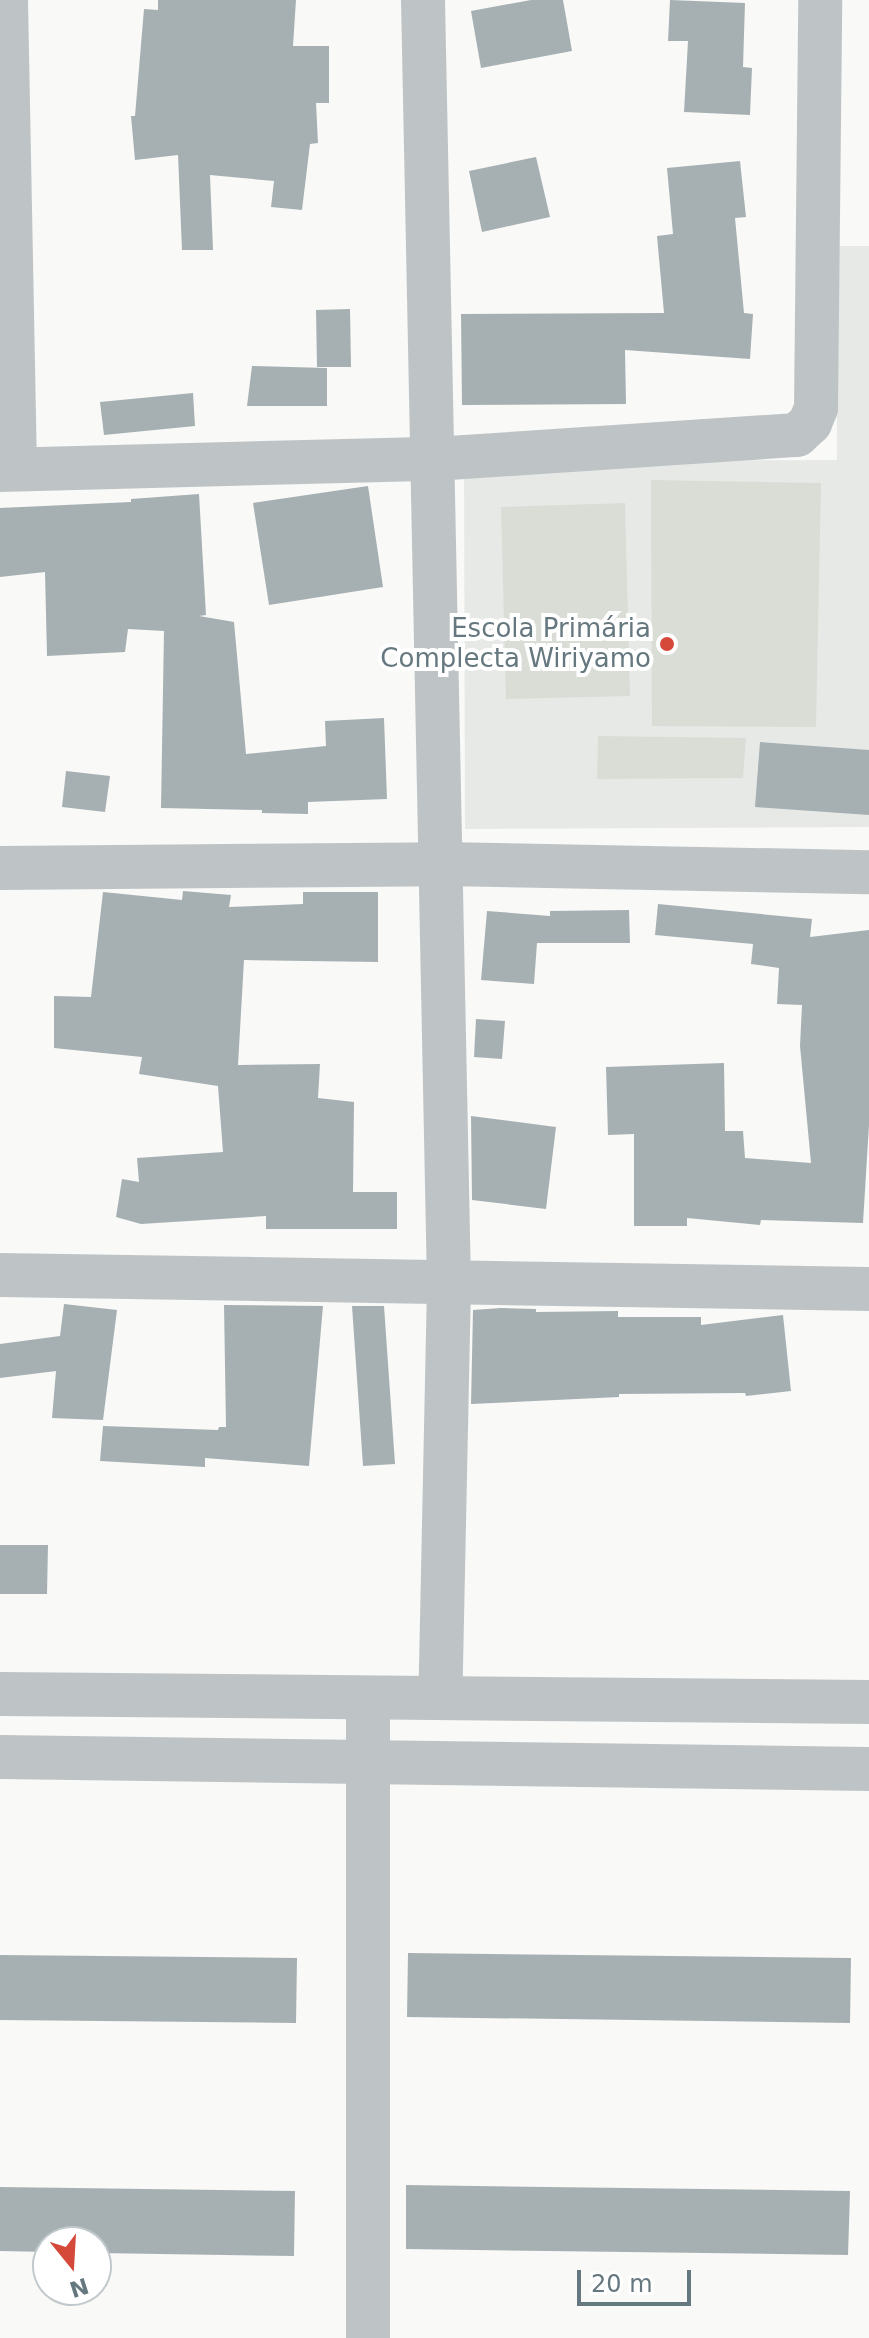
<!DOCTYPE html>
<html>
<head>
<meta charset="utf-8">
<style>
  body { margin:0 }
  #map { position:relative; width:869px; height:2338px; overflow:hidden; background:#f9f9f7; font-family:"DejaVu Sans",sans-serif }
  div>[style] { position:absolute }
  .built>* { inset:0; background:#e7e9e7 }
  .green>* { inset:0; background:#daddd6 }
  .building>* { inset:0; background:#a6b0b3 }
  .minor>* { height:44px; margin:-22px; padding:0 22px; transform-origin:22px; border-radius:22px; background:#bec4c6 }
  .dots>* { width:22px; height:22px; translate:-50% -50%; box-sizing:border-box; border:4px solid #fff; border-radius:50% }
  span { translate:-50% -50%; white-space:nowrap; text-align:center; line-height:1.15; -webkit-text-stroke:8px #fff; paint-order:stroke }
  .poi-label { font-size:26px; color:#66787f }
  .right { translate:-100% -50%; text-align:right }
  .north { position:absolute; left:32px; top:2226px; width:80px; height:80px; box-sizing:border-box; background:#fff; border:2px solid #c2c9cc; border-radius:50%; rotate:162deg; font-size:22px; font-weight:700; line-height:32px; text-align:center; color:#66787f }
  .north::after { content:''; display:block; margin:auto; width:28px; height:36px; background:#d5493b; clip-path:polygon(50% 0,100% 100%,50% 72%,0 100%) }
  .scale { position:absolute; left:577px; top:2270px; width:114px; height:36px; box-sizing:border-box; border:4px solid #66787f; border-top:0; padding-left:10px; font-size:24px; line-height:28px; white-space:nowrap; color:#66787f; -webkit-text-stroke:6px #fff; paint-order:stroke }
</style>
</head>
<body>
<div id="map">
  <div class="built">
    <div style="clip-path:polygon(837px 246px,869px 246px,869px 827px,465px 829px,464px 461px,837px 460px)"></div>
  </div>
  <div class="green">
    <div style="clip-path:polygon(651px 480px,821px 483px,816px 727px,652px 726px)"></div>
    <div style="clip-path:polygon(625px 503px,630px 696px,506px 699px,501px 507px)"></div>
    <div style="clip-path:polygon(598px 736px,746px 738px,743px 778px,597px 779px)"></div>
  </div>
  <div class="building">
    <div style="clip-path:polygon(158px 0,296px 0,293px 46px,329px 46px,329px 103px,316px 103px,318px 143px,310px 144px,302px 210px,271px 207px,274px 181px,210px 175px,213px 250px,182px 250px,178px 155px,135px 160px,131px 116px,135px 116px,144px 9px,158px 10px)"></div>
    <div style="clip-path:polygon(531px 0,563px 0,572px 51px,481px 68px,471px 11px)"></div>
    <div style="clip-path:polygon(670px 0,745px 3px,743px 67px,752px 68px,750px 115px,684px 112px,688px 41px,668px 41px)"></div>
    <div style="clip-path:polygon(536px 157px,550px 217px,482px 232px,469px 171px)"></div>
    <div style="clip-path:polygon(740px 161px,746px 217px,735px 218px,744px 313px,753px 314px,750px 359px,625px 350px,626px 404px,462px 405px,461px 314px,664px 313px,657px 236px,673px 234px,667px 168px)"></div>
    <div style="clip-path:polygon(350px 309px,351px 367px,317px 367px,316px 310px)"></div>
    <div style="clip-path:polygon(252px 366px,327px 368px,327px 406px,247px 406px)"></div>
    <div style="clip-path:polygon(193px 393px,195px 426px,104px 435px,100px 402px)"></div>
    <div style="clip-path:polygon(368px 486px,383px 587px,269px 605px,253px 503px)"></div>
    <div style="clip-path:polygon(199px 494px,206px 615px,199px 616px,234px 622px,246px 754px,326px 746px,325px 721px,384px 718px,387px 799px,308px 802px,308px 814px,262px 813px,262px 810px,161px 808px,164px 631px,128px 629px,125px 652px,47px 656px,45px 572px,0 577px,0 508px,131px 502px,131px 499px)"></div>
    <div style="clip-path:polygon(760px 742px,869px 750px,869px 815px,755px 807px)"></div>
    <div style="clip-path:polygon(66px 771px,110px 776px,105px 812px,62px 807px)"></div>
    <div style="clip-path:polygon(183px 891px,231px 895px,229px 907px,303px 904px,303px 892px,378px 892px,378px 962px,244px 960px,238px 1065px,320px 1064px,318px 1098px,354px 1102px,353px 1192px,397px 1192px,397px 1229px,266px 1229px,266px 1216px,141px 1224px,116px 1217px,122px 1179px,139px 1182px,137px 1158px,223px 1152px,218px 1086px,139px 1074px,142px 1057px,54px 1048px,54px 996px,91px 997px,103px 892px,182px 900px)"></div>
    <div style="clip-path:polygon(658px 904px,812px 919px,810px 937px,869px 930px,869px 1125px,863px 1223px,761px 1220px,760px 1225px,687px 1218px,687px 1226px,634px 1226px,634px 1134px,608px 1135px,606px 1067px,724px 1063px,725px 1131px,743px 1131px,745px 1158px,811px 1163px,800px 1046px,802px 1005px,777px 1004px,779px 968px,751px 964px,753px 944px,655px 935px)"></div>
    <div style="clip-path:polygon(629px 910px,630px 943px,537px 943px,534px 984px,481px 980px,487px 911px,550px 916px,550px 911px)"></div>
    <div style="clip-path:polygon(476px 1019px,505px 1021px,502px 1059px,474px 1057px)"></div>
    <div style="clip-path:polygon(471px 1116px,556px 1127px,546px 1209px,472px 1200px)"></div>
    <div style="clip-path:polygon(64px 1304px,117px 1310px,103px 1420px,52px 1418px,56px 1371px,0 1378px,0 1344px,60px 1336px)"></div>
    <div style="clip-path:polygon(224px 1305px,323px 1306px,309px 1466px,205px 1458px,205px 1467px,100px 1461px,103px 1426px,218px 1430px,219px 1427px,226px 1427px)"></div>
    <div style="clip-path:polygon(352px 1306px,384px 1306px,395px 1464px,363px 1466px)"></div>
    <div style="clip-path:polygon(501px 1308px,536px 1309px,536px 1312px,618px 1311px,618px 1317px,701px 1317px,701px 1325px,783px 1315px,791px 1391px,746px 1396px,745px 1393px,619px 1394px,619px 1397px,471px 1404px,473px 1310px)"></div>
    <div style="clip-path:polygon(0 1545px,48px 1545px,47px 1594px,0 1594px)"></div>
    <div style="clip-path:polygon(408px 1953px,851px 1958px,850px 2023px,407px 2017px)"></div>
    <div style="clip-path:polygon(0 1955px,297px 1958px,296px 2023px,0 2020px)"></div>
    <div style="clip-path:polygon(406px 2185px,850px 2191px,848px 2255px,406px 2249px)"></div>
    <div style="clip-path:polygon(0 2187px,295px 2191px,294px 2256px,96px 2253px,96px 2242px,48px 2242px,48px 2252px,0 2251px)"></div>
  </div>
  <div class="minor">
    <div style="left:6px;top:0;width:469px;rotate:88.9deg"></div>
    <div style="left:423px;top:0;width:1285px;rotate:88.84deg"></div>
    <div style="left:449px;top:1285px;width:413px;rotate:91.2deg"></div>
    <div style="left:0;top:470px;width:434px;rotate:-1.5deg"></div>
    <div style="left:434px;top:459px;width:364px;rotate:-3.8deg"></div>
    <div style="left:797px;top:435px;width:18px;rotate:-43deg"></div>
    <div style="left:810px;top:423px;width:16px;rotate:-68deg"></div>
    <div style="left:816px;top:408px;width:408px;rotate:-89.4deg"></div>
    <div style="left:0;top:868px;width:443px;rotate:-0.5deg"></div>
    <div style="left:443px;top:864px;width:426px;rotate:1.1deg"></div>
    <div style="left:0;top:1275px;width:869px;rotate:0.92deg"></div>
    <div style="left:0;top:1694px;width:869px;rotate:0.53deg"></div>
    <div style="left:368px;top:1698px;width:640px;rotate:90deg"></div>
    <div style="left:0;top:1757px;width:869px;rotate:0.79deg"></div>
  </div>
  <div class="dots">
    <div style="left:667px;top:644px;background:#d5493b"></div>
  </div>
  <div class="poi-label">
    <span class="right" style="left:651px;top:644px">Escola Primária<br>Complecta Wiriyamo</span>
  </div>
  <div class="north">N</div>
  <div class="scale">20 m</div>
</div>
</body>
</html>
